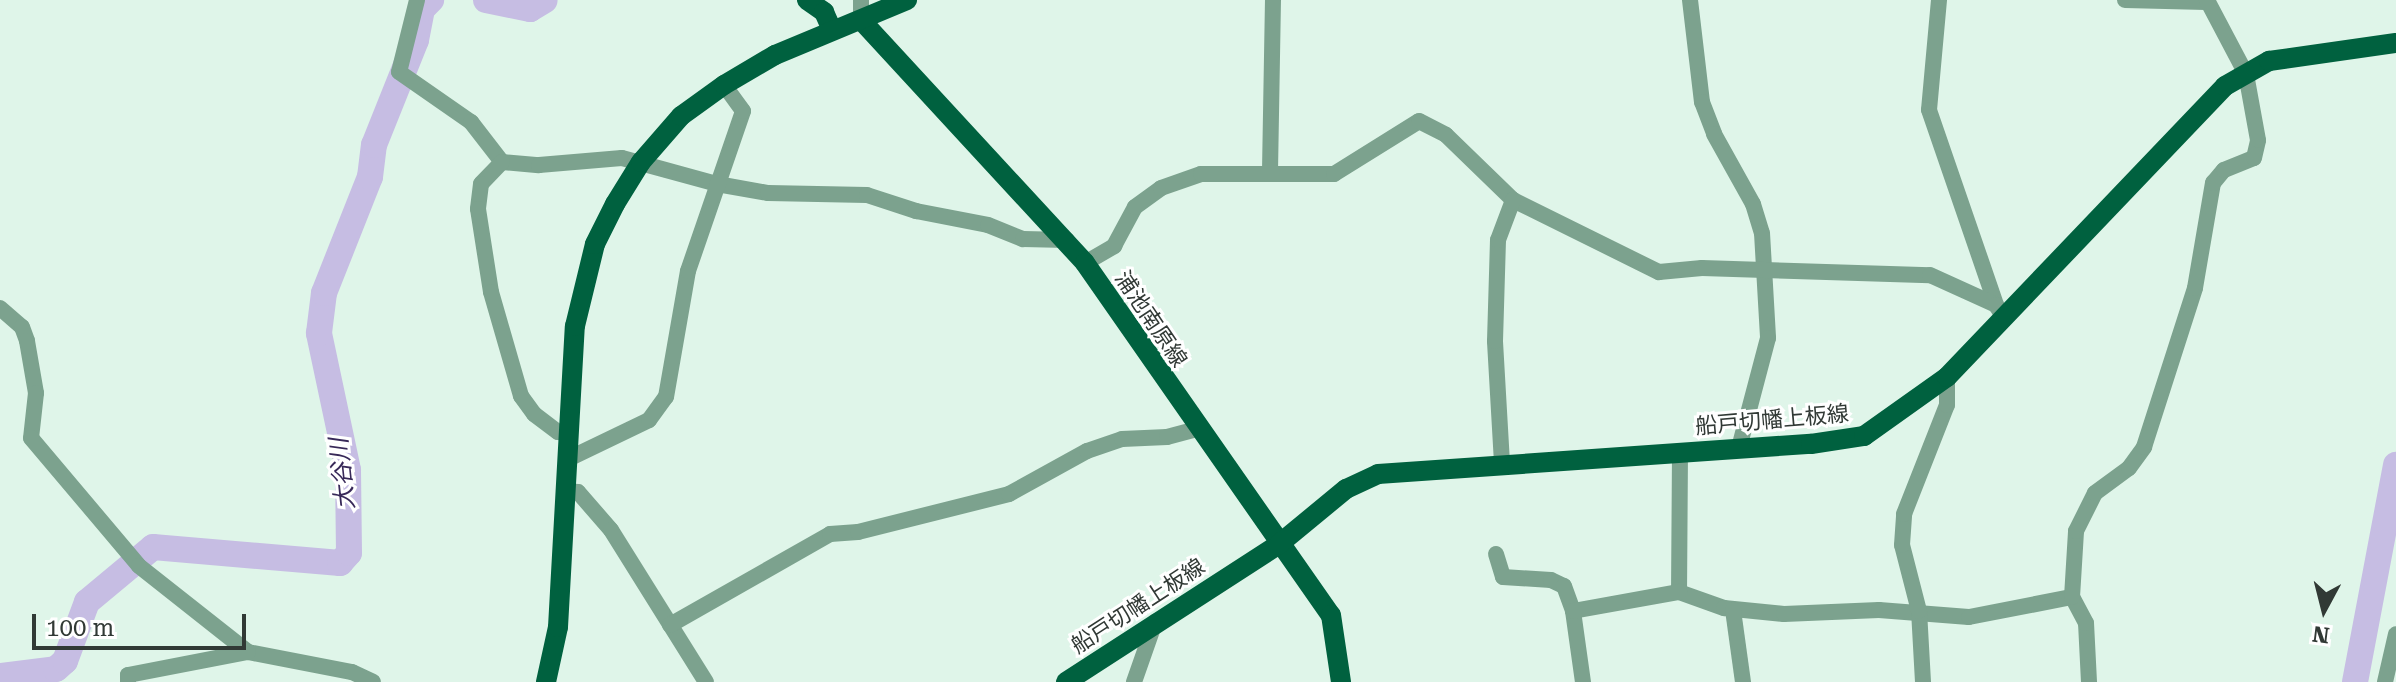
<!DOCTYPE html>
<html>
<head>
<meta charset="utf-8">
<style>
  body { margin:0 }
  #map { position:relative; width:2396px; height:682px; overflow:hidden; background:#dff5e9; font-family:"Roboto Serif","Noto Sans JP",serif }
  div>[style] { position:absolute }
  .river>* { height:26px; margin:-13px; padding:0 13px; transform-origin:13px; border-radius:13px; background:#c6bde3 }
  .minor>* { height:16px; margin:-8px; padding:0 8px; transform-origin:8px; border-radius:8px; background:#7ca28e }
  .major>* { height:20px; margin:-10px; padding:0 10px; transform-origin:10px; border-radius:10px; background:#00613f }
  span { translate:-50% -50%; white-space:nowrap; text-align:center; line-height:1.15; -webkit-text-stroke:6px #fff; paint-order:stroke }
  .street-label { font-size:22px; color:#313935 }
  .water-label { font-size:24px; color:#372858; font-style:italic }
  .north { position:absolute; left:2284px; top:570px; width:80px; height:80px; -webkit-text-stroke:6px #fff; paint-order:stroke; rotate:187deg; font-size:22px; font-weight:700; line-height:32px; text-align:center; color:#313935 }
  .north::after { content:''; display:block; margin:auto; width:28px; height:36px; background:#313935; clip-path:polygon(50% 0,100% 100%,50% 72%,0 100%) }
  .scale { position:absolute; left:32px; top:614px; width:214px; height:36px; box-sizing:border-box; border:4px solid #313935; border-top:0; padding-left:10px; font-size:24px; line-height:28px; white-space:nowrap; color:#313935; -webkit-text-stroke:6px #fff; paint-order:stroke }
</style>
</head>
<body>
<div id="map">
  <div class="river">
    <div style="left:486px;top:0;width:45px;rotate:11.6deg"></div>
    <div style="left:530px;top:9px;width:17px;rotate:-31deg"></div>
    <div style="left:0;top:676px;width:56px;rotate:-7.1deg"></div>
    <div style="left:56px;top:669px;width:12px;rotate:-42deg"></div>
    <div style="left:65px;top:661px;width:63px;rotate:-69.6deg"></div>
    <div style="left:87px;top:602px;width:86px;rotate:-39.8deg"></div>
    <div style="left:153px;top:547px;width:188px;rotate:4.9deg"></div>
    <div style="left:340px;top:563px;width:13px;rotate:-48deg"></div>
    <div style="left:349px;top:553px;width:83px;rotate:-90.7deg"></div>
    <div style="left:348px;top:470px;width:140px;rotate:-102deg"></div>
    <div style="left:319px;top:333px;width:40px;rotate:-82.9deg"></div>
    <div style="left:324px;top:293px;width:125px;rotate:-68.4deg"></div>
    <div style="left:370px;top:177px;width:32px;rotate:-83deg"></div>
    <div style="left:374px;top:145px;width:113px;rotate:-68.2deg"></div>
    <div style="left:416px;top:40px;width:32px;rotate:-79deg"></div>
    <div style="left:422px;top:9px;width:13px;rotate:-45deg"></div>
    <div style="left:2355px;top:682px;width:221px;rotate:-79.3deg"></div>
  </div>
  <div class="minor">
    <div style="left:417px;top:0;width:74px;rotate:104deg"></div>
    <div style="left:399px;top:72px;width:88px;rotate:34.8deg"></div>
    <div style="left:471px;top:122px;width:51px;rotate:52.2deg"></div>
    <div style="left:502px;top:162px;width:37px;rotate:5deg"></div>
    <div style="left:539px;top:165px;width:83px;rotate:-4.8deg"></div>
    <div style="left:622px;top:158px;width:98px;rotate:15.3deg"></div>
    <div style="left:717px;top:184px;width:52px;rotate:10deg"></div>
    <div style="left:768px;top:193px;width:99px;rotate:1.2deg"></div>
    <div style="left:867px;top:195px;width:52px;rotate:18.1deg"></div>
    <div style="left:916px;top:211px;width:73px;rotate:11deg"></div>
    <div style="left:988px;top:225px;width:38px;rotate:22deg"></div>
    <div style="left:1023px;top:239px;width:44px;rotate:1.3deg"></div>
    <div style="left:1690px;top:0;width:103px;rotate:83.3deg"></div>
    <div style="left:1702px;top:102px;width:34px;rotate:69deg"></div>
    <div style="left:1714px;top:134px;width:80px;rotate:60.9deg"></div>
    <div style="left:1753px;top:204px;width:30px;rotate:73deg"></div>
    <div style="left:1762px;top:233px;width:105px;rotate:86.7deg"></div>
    <div style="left:1768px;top:338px;width:114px;rotate:104.8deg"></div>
    <div style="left:1939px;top:0;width:110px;rotate:95.2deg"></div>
    <div style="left:1929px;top:110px;width:206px;rotate:71deg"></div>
    <div style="left:2125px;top:0;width:81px;rotate:1.4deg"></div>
    <div style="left:861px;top:20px;width:20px;rotate:-90deg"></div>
    <div style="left:502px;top:162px;width:30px;rotate:134deg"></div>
    <div style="left:481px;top:184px;width:25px;rotate:97deg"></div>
    <div style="left:478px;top:209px;width:84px;rotate:81.1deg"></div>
    <div style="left:491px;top:292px;width:108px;rotate:73.9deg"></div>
    <div style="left:521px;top:396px;width:22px;rotate:54deg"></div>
    <div style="left:534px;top:414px;width:30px;rotate:37deg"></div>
    <div style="left:558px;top:432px;width:10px;rotate:6deg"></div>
    <div style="left:1270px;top:171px;width:171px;rotate:-89deg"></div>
    <div style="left:1085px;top:263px;width:34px;rotate:-30deg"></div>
    <div style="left:1114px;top:246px;width:44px;rotate:-61.7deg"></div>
    <div style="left:1135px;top:207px;width:32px;rotate:-36deg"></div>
    <div style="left:1161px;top:188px;width:42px;rotate:-19.3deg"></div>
    <div style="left:1201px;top:174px;width:133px"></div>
    <div style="left:1334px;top:174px;width:100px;rotate:-31.9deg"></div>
    <div style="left:1419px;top:121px;width:30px;rotate:27deg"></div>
    <div style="left:1446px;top:135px;width:93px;rotate:44.1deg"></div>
    <div style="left:1513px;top:200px;width:163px;rotate:26.3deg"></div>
    <div style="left:1659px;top:272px;width:43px;rotate:-5.3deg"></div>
    <div style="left:1702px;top:268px;width:228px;rotate:1.8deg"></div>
    <div style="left:1930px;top:275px;width:72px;rotate:24.4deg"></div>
    <div style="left:1996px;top:305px;width:15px;rotate:58deg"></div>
    <div style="left:0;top:308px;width:29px;rotate:41deg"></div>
    <div style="left:22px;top:327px;width:15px;rotate:70deg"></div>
    <div style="left:27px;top:341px;width:53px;rotate:80.2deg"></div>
    <div style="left:36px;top:393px;width:45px;rotate:96.3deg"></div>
    <div style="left:31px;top:438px;width:167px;rotate:49.8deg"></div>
    <div style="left:139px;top:566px;width:139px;rotate:38.3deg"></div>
    <div style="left:248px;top:652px;width:106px;rotate:10.9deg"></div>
    <div style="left:352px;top:672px;width:23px;rotate:25deg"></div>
    <div style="left:1680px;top:452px;width:140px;rotate:90.4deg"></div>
    <div style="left:1679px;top:592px;width:48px;rotate:19.6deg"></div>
    <div style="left:1724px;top:608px;width:60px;rotate:5.7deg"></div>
    <div style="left:1784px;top:614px;width:95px;rotate:-2.4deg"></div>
    <div style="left:1879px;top:610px;width:90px;rotate:4.4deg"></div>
    <div style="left:1969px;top:617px;width:105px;rotate:-11deg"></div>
    <div style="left:568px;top:459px;width:90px;rotate:-25.7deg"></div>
    <div style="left:649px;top:420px;width:29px;rotate:-54deg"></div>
    <div style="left:666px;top:397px;width:128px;rotate:-80.1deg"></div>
    <div style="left:688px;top:271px;width:169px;rotate:-71deg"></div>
    <div style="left:743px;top:111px;width:32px;rotate:-126deg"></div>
    <div style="left:1502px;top:463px;width:122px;rotate:-93.3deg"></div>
    <div style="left:1495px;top:341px;width:101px;rotate:-88.3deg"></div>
    <div style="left:1498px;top:240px;width:43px;rotate:-69.4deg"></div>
    <div style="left:566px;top:491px;width:12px;rotate:5deg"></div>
    <div style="left:578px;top:492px;width:50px;rotate:49deg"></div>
    <div style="left:611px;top:530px;width:179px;rotate:58deg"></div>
    <div style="left:1496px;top:554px;width:24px;rotate:73deg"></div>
    <div style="left:1503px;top:577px;width:48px;rotate:3.6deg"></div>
    <div style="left:1551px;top:580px;width:14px;rotate:25deg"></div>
    <div style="left:1564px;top:586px;width:27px;rotate:70deg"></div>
    <div style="left:1573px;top:611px;width:72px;rotate:82deg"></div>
    <div style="left:1733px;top:610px;width:73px;rotate:82.1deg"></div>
    <div style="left:1573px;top:611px;width:108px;rotate:-10.2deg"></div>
    <div style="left:670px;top:625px;width:184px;rotate:-29.6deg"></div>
    <div style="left:830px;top:534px;width:28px;rotate:-4deg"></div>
    <div style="left:858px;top:532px;width:156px;rotate:-14.1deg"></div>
    <div style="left:1009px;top:494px;width:89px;rotate:-28.9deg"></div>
    <div style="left:1087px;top:451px;width:37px;rotate:-19deg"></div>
    <div style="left:1122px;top:439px;width:45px;rotate:-2.5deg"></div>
    <div style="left:1167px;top:437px;width:30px;rotate:-15deg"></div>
    <div style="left:128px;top:682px;width:7px;rotate:-90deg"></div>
    <div style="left:128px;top:675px;width:122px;rotate:-10.9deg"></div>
    <div style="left:1134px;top:682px;width:64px;rotate:-70.7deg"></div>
    <div style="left:1923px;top:682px;width:71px;rotate:-93.2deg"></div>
    <div style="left:1919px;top:611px;width:68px;rotate:-104.4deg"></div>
    <div style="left:1902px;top:545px;width:31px;rotate:-86deg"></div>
    <div style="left:1904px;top:514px;width:117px;rotate:-68.5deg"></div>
    <div style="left:1947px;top:405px;width:28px;rotate:-90deg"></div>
    <div style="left:2089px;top:682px;width:59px;rotate:-92.9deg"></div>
    <div style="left:2086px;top:623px;width:30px;rotate:-118deg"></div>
    <div style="left:2072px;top:597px;width:66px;rotate:-86.5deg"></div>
    <div style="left:2076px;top:531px;width:42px;rotate:-63.4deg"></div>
    <div style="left:2095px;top:493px;width:42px;rotate:-36.3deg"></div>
    <div style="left:2129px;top:468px;width:26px;rotate:-54deg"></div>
    <div style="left:2144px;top:447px;width:167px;rotate:-72.2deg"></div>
    <div style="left:2195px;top:288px;width:107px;rotate:-80.3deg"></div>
    <div style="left:2213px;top:183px;width:17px;rotate:-50deg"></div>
    <div style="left:2224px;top:170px;width:32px;rotate:-22deg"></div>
    <div style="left:2254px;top:158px;width:18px;rotate:-77deg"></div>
    <div style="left:2258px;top:140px;width:67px;rotate:-100.3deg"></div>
    <div style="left:2246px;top:74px;width:84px;rotate:-117.8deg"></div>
    <div style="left:2385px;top:682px;width:49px;rotate:-77.1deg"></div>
  </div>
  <div class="major">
    <div style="left:807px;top:0;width:21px;rotate:35deg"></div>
    <div style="left:824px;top:12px;width:20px;rotate:66deg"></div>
    <div style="left:861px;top:20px;width:330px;rotate:47.3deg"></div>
    <div style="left:1085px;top:263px;width:429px;rotate:55.1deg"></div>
    <div style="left:1331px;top:615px;width:68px;rotate:81.5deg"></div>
    <div style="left:546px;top:682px;width:56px;rotate:-77.7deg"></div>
    <div style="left:558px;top:627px;width:301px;rotate:-86.8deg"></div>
    <div style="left:575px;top:326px;width:84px;rotate:-76.3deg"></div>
    <div style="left:595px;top:244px;width:45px;rotate:-63.4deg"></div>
    <div style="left:615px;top:204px;width:49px;rotate:-58.2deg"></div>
    <div style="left:641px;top:162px;width:61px;rotate:-49deg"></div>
    <div style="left:681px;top:116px;width:53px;rotate:-35.8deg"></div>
    <div style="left:724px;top:85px;width:59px;rotate:-30.5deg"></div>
    <div style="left:775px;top:55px;width:143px;rotate:-22.6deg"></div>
    <div style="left:1066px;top:682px;width:252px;rotate:-32.9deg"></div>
    <div style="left:1278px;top:545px;width:88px;rotate:-39.5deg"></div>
    <div style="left:1346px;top:489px;width:35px;rotate:-25deg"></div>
    <div style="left:1378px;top:474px;width:434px;rotate:-4deg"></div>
    <div style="left:1811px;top:444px;width:54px;rotate:-8.6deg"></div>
    <div style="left:1864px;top:436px;width:102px;rotate:-35.4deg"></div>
    <div style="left:1947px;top:377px;width:402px;rotate:-46.3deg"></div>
    <div style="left:2225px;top:86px;width:51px;rotate:-29.6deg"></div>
    <div style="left:2269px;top:61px;width:128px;rotate:-8.1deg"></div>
  </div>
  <div class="street-label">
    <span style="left:1151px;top:319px;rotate:56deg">浦池南原線</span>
    <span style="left:1772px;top:420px;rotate:-5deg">船戸切幡上板線</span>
    <span style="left:1138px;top:606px;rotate:-33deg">船戸切幡上板線</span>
  </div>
  <div class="water-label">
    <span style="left:343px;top:474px;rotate:-96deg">大谷川</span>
  </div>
  <div class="north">N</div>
  <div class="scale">100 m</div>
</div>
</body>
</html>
